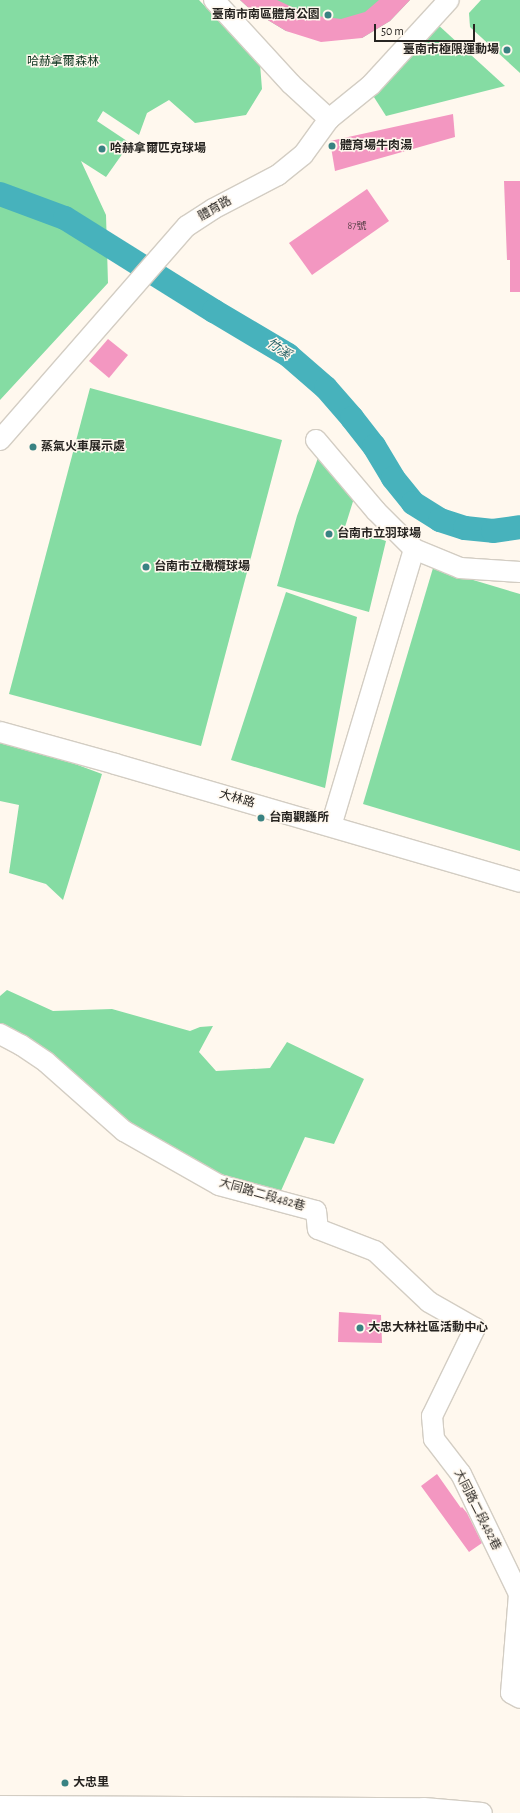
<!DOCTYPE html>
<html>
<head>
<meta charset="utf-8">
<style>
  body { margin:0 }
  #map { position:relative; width:520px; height:1813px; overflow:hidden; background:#fff8ee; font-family:"Alegreya Sans","Noto Sans TC",sans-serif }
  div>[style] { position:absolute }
  .green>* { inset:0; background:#85dca3 }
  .river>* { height:24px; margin:-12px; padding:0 12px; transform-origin:12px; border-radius:12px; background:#47b2bc }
  .building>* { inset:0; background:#f397c1 }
  .roads { filter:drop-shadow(1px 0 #d3cdc3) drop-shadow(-1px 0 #d3cdc3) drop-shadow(0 1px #d3cdc3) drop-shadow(0 -1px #d3cdc3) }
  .minor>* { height:20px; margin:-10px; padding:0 10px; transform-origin:10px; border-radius:10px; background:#fff }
  .dots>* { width:11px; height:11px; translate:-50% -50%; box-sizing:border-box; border:2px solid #fff8ee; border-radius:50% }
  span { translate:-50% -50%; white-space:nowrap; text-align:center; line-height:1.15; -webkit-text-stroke:3px #fff8ee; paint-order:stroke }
  .number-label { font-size:10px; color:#5a4149 }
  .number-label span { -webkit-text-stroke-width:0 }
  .poi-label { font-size:12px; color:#272421; font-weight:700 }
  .right { translate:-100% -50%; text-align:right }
  .left { translate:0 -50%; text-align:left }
  .park-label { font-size:12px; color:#0e351f }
  .street-label { font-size:12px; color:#272421 }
  .water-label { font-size:13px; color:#266166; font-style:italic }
  .scale { position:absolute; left:374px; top:24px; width:101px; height:18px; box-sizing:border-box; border:2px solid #272421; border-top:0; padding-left:5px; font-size:12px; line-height:14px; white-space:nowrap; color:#272421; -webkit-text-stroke:3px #fff8ee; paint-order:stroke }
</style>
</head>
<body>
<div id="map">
  <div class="green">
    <div style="clip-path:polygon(0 0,199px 0,260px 64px,262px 89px,246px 115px,195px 123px,169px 100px,147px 113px,139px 135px,103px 111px,97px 121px,130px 143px,106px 177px,81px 161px,106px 215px,108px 283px,0 400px)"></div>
    <div style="clip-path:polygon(240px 0,410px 0,390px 21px,362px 38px,286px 31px,251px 10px)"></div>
    <div style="clip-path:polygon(481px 0,520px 0,520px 73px,470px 27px,469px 13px)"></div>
    <div style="clip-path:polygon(436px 23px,505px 86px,386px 116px,372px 94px)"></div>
    <div style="clip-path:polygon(90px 388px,282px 440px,201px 746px,9px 694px)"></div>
    <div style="clip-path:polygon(319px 455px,355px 495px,345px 527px,386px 541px,369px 612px,277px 586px,297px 516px)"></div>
    <div style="clip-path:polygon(433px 568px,520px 594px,520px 851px,363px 804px)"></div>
    <div style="clip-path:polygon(286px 592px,357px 617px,325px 788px,231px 760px)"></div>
    <div style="clip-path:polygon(0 736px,102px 774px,63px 900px,46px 884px,9px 873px,19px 805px,0 801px)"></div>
    <div style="clip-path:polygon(7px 990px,53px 1011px,112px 1009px,190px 1031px,200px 1027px,213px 1026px,199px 1052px,216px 1071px,270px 1068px,287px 1042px,364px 1079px,334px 1144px,305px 1137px,280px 1193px,219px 1180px,126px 1129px,0 1025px,0 996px)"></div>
  </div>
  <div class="river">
    <div style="left:0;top:194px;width:69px;rotate:20.3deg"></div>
    <div style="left:65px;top:218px;width:176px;rotate:32deg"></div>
    <div style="left:214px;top:311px;width:86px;rotate:30.7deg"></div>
    <div style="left:288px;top:355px;width:50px;rotate:41deg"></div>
    <div style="left:326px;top:388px;width:40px;rotate:49deg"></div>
    <div style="left:352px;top:418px;width:36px;rotate:52deg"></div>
    <div style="left:374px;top:446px;width:37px;rotate:59deg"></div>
    <div style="left:393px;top:478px;width:32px;rotate:51deg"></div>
    <div style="left:413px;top:503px;width:32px;rotate:32deg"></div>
    <div style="left:440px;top:520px;width:26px;rotate:18deg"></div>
    <div style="left:465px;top:528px;width:28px;rotate:6deg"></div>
    <div style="left:493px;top:531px;width:27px;rotate:-8deg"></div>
  </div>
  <div class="building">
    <div style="clip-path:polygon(240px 0,277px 0,309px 15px,341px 19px,365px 12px,379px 0,410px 0,390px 21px,362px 38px,321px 42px,286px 31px,251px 10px)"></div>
    <div style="clip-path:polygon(453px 114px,455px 137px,335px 171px,330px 141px)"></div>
    <div style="clip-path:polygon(504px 181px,520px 181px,520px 292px,510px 292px,510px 260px,507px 260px)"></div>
    <div style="clip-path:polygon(367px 189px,389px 221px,312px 275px,289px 243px)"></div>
    <div style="clip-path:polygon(108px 339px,128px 355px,109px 378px,89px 361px)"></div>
    <div style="clip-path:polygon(339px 1312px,381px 1315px,382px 1343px,338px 1342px)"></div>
    <div style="clip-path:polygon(437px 1474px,461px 1508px,462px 1507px,467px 1513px,482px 1543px,469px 1552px,421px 1486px)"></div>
  </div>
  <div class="roads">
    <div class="minor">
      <div style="left:214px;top:0;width:114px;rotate:47.5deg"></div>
      <div style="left:291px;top:84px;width:52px;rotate:42.6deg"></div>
      <div style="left:0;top:440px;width:284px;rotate:-48.9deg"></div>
      <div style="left:187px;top:226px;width:31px;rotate:-33deg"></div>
      <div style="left:213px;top:209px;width:73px;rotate:-27.6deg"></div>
      <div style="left:278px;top:175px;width:32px;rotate:-39deg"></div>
      <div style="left:303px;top:155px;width:44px;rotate:-54.2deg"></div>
      <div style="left:329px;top:119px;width:54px;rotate:-39deg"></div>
      <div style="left:371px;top:85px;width:115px;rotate:-47.5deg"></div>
      <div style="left:316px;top:440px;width:93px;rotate:49.8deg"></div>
      <div style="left:376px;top:511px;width:54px;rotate:45deg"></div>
      <div style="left:414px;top:549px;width:50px;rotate:22.4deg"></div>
      <div style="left:460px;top:568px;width:60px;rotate:3.8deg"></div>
      <div style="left:0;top:732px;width:119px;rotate:15.5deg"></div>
      <div style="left:115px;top:764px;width:422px;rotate:16.2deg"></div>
      <div style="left:331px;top:826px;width:289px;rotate:-73.3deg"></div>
      <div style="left:0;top:1034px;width:24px;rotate:28deg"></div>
      <div style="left:21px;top:1045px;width:30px;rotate:34deg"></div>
      <div style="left:46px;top:1062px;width:104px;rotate:41.5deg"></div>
      <div style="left:124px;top:1131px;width:109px;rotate:29.6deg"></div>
      <div style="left:219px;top:1185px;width:100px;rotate:15deg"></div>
      <div style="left:316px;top:1211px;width:18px;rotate:84deg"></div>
      <div style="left:318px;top:1229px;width:61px;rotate:21.1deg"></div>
      <div style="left:375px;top:1251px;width:74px;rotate:43.4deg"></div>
      <div style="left:429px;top:1302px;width:53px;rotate:29.5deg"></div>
      <div style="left:475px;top:1328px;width:98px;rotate:116deg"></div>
      <div style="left:432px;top:1416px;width:23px;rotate:85deg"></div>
      <div style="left:434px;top:1439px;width:44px;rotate:52.4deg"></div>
      <div style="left:461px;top:1474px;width:133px;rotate:64.2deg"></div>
      <div style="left:519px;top:1594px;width:99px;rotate:94.6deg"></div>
      <div style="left:511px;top:1693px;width:10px;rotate:29deg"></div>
      <div style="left:0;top:1806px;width:424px;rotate:0.3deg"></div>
      <div style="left:424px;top:1808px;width:58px;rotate:4.9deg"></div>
    </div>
  </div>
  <div class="dots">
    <div style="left:328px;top:15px;background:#398282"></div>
    <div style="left:507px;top:50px;background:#398282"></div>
    <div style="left:332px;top:146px;background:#398282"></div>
    <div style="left:102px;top:149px;background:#398282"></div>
    <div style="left:33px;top:447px;background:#398282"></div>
    <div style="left:329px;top:534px;background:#398282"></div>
    <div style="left:146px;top:567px;background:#398282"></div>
    <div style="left:261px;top:818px;background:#398282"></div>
    <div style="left:360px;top:1328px;background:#398282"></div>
    <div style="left:65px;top:1783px;background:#398282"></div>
  </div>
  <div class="number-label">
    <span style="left:357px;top:227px">87號</span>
  </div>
  <div class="poi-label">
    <span class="right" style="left:320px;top:15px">臺南市南區體育公園</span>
    <span class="right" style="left:499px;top:50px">臺南市極限運動場</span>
    <span class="left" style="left:340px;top:146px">體育場牛肉湯</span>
    <span class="left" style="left:110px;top:149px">哈赫拿爾匹克球場</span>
    <span class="left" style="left:41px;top:447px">蒸氣火車展示處</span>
    <span class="left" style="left:337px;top:534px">台南市立羽球場</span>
    <span class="left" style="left:154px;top:567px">台南市立橄欖球場</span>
    <span class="left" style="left:269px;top:818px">台南觀護所</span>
    <span class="left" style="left:368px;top:1328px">大忠大林社區活動中心</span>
    <span class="left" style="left:73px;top:1783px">大忠里</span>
  </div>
  <div class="park-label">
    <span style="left:63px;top:62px">哈赫拿爾森林</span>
  </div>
  <div class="street-label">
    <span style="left:215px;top:209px;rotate:-30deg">體育路</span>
    <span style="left:237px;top:799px;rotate:16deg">大林路</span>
    <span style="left:262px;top:1195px;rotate:16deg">大同路二段482巷</span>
    <span style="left:477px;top:1510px;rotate:63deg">大同路二段482巷</span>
  </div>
  <div class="water-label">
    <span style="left:278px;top:350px;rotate:34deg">竹溪</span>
  </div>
  <div class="scale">50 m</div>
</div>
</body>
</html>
